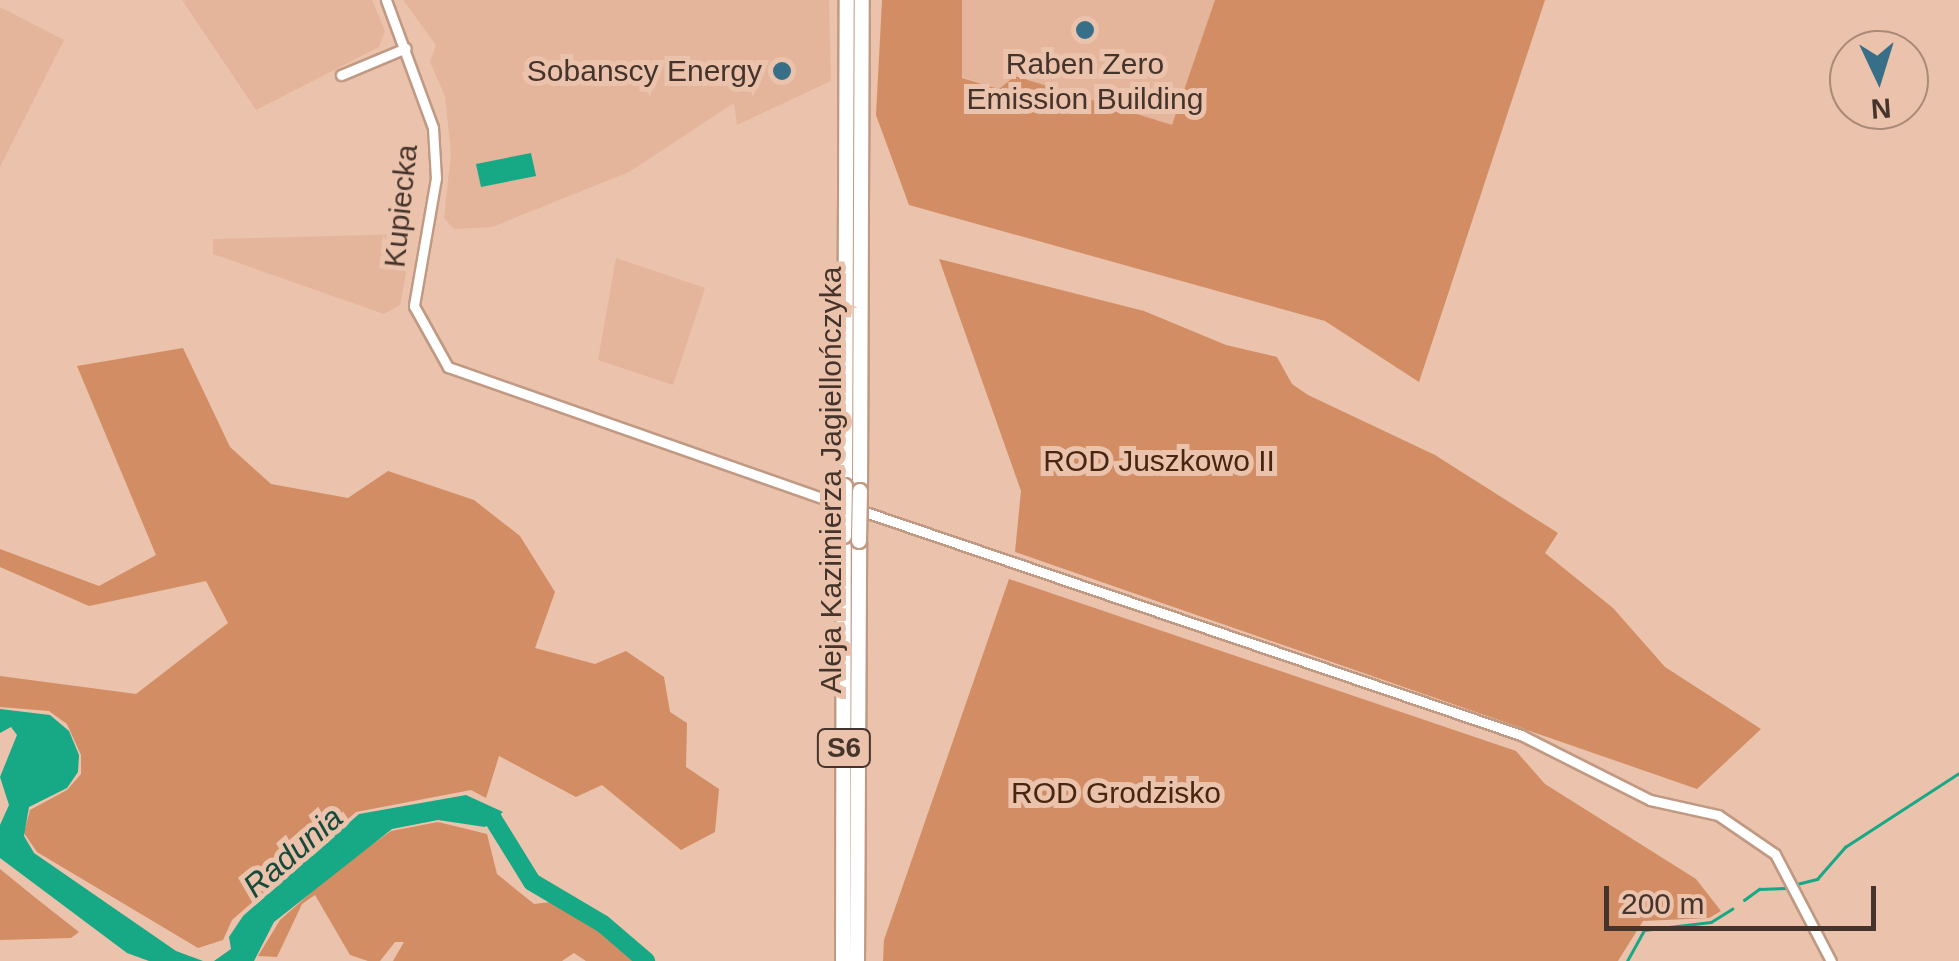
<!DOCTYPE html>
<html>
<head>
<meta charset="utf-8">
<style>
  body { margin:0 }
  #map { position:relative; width:1959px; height:961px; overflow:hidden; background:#ebc2ab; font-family:Helvetica,sans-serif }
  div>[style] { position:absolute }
  .built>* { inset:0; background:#e4b59b }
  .green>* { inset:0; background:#d28d64 }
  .water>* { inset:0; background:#17a886 }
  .stream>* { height:2.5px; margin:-1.25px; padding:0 1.25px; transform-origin:1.25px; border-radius:1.25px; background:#17a886 }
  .river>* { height:18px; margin:-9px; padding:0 9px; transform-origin:9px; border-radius:9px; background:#17a886 }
  .roads { filter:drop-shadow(2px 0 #c09983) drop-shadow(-2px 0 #c09983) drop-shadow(0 2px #c09983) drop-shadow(0 -2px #c09983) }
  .minor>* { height:9px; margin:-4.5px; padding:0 4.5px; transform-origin:4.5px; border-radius:4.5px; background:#fff }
  .highway>* { height:14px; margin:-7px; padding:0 7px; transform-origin:7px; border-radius:7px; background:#fff }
  .bridges { filter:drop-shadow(2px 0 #c09983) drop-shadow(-2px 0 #c09983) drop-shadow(0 2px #c09983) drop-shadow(0 -2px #c09983) }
  .highway-bridge>* { height:14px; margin:-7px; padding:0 7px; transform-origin:7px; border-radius:7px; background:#fff }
  .dots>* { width:28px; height:28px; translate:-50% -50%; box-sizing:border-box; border:5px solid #ebc2ab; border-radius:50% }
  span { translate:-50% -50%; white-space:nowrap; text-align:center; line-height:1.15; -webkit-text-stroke:10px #ebc2ab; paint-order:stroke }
  .shield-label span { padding:2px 8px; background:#ebc2ab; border:2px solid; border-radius:8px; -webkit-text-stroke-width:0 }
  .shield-label { font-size:28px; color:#45342b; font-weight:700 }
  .poi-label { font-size:30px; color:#45342b }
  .right { translate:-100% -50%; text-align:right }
  .street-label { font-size:30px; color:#45342b }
  .park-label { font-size:30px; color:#492610 }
  .water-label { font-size:32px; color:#144a3b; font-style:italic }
  .north { position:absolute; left:1829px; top:30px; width:100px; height:100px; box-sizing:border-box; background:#ebc2ab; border:2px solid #a98978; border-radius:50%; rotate:176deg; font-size:28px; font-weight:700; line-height:40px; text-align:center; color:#45342b }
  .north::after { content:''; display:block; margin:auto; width:35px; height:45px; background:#376f89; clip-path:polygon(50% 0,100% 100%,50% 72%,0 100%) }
  .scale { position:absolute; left:1604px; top:886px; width:272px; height:45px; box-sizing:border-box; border:5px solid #45342b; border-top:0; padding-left:12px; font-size:30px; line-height:35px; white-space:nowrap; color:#45342b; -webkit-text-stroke:8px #ebc2ab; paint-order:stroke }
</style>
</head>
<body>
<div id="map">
  <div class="built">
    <div style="clip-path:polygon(182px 0,372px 0,385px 31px,379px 47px,256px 110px)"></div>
    <div style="clip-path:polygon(403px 0,829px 0,831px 81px,737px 125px,734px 103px,629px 172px,492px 227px,454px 229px,444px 218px,451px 153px,445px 96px,430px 62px,436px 45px)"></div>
    <div style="clip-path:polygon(962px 0,1215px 0,1173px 126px,1016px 76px,999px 89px,962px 77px)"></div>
    <div style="clip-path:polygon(0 7px,64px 40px,0 167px)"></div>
    <div style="clip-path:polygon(413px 234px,409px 255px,399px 254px,397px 266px,407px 268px,400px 305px,384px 314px,213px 254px,213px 239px)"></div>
    <div style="clip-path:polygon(616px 258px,705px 288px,673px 385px,598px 360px)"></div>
  </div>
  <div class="green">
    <div style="clip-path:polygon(882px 0,962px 0,962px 78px,999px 89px,1015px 76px,1172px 125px,1215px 0,1545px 0,1419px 382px,1325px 321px,909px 205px,876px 115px)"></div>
    <div style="clip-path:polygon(939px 259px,1144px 311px,1226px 345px,1277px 357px,1292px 384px,1308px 395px,1435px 455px,1558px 533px,1545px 553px,1613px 608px,1665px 667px,1761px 729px,1697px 789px,1015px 552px,1021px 491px)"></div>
    <div style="clip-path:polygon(183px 348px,230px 447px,271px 484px,348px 498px,388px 471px,474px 500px,520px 536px,555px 592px,535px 648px,595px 664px,626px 651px,664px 677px,670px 712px,687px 723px,686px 767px,719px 789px,715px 832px,681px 850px,602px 785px,576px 797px,499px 756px,486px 798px,471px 790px,356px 812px,232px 920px,223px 940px,198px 948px,37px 852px,24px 833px,30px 810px,67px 790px,81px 774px,81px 755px,67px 724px,49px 711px,0 707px,0 676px,136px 694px,228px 623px,206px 581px,89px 606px,0 567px,0 549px,99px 586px,156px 555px,77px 366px)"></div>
    <div style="clip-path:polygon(1009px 579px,1516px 751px,1545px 784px,1696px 879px,1721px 911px,1709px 918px,1643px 921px,1618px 961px,883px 961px,884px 940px)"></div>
    <div style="clip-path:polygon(438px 822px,487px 834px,497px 874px,534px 904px,560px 901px,603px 924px,646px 961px,586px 961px,574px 953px,562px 961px,393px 961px,404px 942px,395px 942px,380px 961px,368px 961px,350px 955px,315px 895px,302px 904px,277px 957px,258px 956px,280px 920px,340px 867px,391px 831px)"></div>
    <div style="clip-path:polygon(0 869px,37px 899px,79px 932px,71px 938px,0 940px)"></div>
  </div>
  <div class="water">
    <div style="clip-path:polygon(531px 153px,536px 176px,481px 187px,476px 164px)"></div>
    <div style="clip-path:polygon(0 709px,50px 715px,69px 731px,79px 755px,78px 772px,67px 788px,29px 807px,24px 836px,34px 853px,176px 951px,203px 961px,149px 961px,127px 953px,0 858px,0 825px,9px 805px,0 777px,17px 735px,11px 727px,0 733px)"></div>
    <div style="clip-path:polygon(466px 795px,503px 812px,485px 827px,438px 820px,392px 829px,274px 922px,254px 961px,214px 961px,231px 949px,229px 937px,243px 916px,359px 814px)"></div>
  </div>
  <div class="stream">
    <div style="left:1797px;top:884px;width:21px;rotate:-14deg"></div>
    <div style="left:1817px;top:879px;width:43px;rotate:-48.8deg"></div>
    <div style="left:1845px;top:847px;width:136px;rotate:-33deg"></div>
    <div style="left:1744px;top:900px;width:19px;rotate:-36deg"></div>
    <div style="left:1759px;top:889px;width:28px;rotate:-2deg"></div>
    <div style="left:1627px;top:961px;width:35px;rotate:-61deg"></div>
    <div style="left:1644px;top:930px;width:67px;rotate:-6.8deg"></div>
    <div style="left:1711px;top:922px;width:25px;rotate:-32deg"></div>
  </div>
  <div class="river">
    <div style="left:475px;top:811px;width:20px;rotate:24deg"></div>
    <div style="left:493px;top:819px;width:74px;rotate:58.2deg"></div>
    <div style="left:532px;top:882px;width:82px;rotate:30.6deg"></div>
    <div style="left:603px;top:924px;width:57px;rotate:40.7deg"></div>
  </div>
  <div class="roads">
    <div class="minor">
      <div style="left:386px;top:0;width:136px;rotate:69.8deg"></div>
      <div style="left:433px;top:128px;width:50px;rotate:86.6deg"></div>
      <div style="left:436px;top:178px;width:130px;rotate:99.8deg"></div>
      <div style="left:414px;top:306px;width:70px;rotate:60.9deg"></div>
      <div style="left:448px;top:367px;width:409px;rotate:19.3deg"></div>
      <div style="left:341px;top:75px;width:70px;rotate:-22.6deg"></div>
      <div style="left:868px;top:513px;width:690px;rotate:18.78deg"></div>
      <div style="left:1521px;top:735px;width:144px;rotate:26.7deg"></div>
      <div style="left:1650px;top:800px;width:70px;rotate:12.4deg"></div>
      <div style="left:1718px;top:815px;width:69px;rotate:34.4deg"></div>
      <div style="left:1775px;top:854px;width:121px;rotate:62.4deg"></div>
    </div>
    <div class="highway">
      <div style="left:845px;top:486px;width:486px;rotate:-89.8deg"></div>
      <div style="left:860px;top:491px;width:491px;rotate:-89.8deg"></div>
      <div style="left:843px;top:961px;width:425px;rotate:-89.9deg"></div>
      <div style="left:857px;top:961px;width:420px;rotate:-89.7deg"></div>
    </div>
  </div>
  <div class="bridges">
    <div class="highway-bridge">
      <div style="left:844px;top:536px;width:50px;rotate:-88.9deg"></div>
      <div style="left:859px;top:541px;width:50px;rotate:-88.9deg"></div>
    </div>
  </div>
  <div class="dots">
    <div style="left:1085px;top:30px;background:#376f89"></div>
    <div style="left:782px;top:71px;background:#376f89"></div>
  </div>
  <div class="shield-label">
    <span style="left:844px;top:748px">S6</span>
  </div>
  <div class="poi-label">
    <span style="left:1085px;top:81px">Raben Zero<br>Emission Building</span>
    <span class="right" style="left:762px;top:71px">Sobanscy Energy</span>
  </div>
  <div class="street-label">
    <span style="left:401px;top:206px;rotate:-84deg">Kupiecka</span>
    <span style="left:831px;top:480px;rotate:-90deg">Aleja Kazimierza Jagiellończyka</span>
  </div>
  <div class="park-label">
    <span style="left:1159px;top:461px">ROD Juszkowo II</span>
    <span style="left:1116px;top:793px">ROD Grodzisko</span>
  </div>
  <div class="water-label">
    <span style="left:293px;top:852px;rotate:-41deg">Radunia</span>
  </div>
  <div class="north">N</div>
  <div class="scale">200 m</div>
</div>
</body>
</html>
